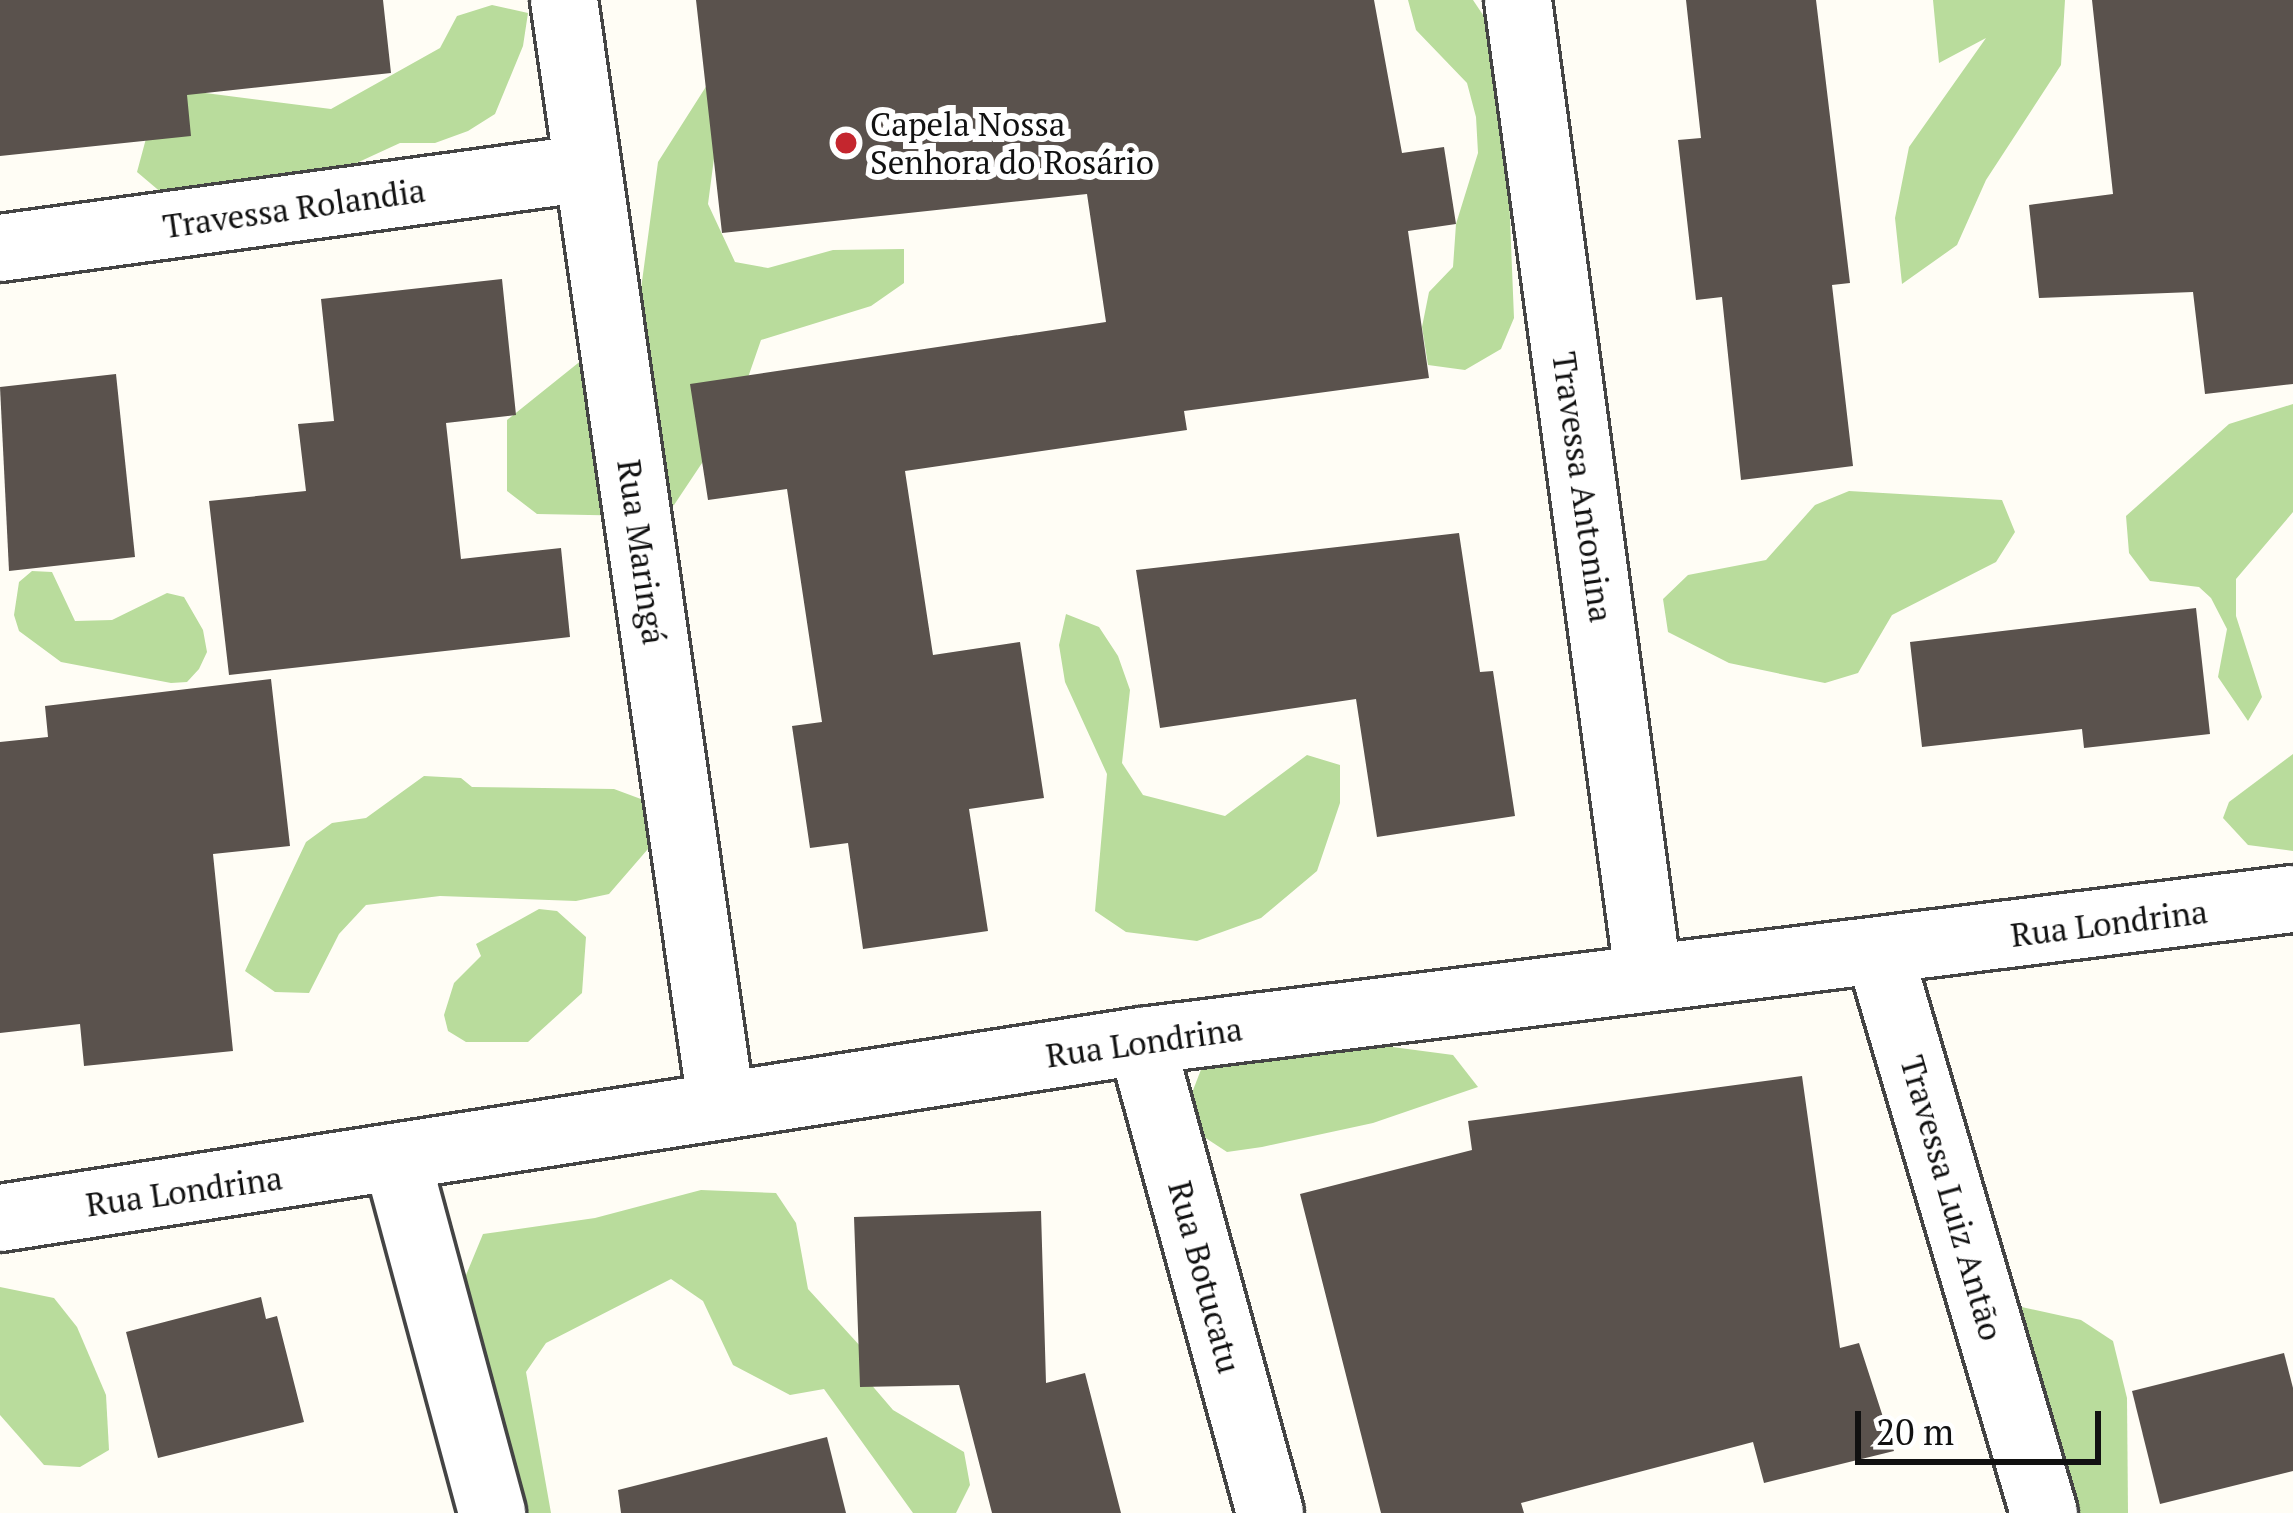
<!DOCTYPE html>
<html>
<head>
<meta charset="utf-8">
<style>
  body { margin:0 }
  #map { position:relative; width:2293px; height:1513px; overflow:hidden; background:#fffdf5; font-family:"PT Serif",serif }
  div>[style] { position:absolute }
  .forest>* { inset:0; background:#b9dc9c }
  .building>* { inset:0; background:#5a524d }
  .roads { filter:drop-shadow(3px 0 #444) drop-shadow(-3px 0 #444) drop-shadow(0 3px #444) drop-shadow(0 -3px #444) }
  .minor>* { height:66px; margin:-33px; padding:0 33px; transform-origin:33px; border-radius:33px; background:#fff }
  .dots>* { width:33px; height:33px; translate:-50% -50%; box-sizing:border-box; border:6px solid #fff; border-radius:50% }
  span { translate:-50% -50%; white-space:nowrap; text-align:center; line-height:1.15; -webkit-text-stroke:12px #fff; paint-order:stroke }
  .poi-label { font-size:33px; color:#111 }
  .left { translate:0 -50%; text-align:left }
  .street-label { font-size:33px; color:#111 }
  .scale { position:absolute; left:1855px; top:1411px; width:246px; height:54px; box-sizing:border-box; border:6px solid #111; border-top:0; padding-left:15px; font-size:36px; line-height:42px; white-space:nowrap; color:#111; -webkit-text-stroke:9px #fff; paint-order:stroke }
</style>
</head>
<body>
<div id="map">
  <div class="forest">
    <div style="clip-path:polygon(1408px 0,1473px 0,1503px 45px,1514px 318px,1501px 349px,1465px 370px,1428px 365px,1422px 327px,1429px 292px,1453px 267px,1456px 224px,1478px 153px,1476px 117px,1467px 83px,1416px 30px)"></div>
    <div style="clip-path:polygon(1933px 0,2065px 0,2061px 65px,1986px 180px,1957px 245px,1902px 284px,1895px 218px,1909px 147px,1986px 38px,1939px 63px)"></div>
    <div style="clip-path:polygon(492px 5px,528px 13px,523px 46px,495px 114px,468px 131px,435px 143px,400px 143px,337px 172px,163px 194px,137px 172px,151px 120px,174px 89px,331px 109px,440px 48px,457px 16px)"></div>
    <div style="clip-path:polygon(728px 52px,708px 204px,735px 262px,768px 268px,833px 250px,904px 249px,904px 283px,871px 306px,761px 340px,736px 412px,674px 505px,641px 516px,537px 514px,507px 491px,507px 420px,628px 323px,641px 289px,658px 162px)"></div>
    <div style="clip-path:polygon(2293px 404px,2293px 512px,2236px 579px,2236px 616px,2262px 697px,2248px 721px,2218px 677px,2227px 629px,2211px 598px,2199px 587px,2150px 581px,2129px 553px,2126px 516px,2229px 424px)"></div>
    <div style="clip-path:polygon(1849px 491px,2002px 500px,2015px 532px,1996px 562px,1892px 615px,1858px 673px,1825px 683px,1795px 677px,1729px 663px,1668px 632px,1663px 599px,1688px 575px,1766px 560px,1815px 505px)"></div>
    <div style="clip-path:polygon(32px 571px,52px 572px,75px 621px,112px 620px,167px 593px,184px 597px,203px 630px,207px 652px,199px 669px,187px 682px,171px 683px,61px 662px,19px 631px,14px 615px,19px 582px)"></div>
    <div style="clip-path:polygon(1066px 614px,1099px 627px,1118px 656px,1130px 690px,1122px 763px,1143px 795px,1225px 816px,1307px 755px,1340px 765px,1340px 803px,1317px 871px,1261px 918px,1197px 941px,1126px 932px,1095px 911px,1107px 774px,1065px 682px,1059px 645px)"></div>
    <div style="clip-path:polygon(2293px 754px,2293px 851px,2248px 845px,2223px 818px,2229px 802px)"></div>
    <div style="clip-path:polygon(424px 776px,461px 778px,472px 787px,614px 789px,657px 805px,654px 842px,609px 894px,576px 901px,440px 896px,366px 905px,339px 934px,309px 993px,275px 992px,245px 971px,306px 842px,332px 823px,366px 818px)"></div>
    <div style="clip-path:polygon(539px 909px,557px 911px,586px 937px,582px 993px,528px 1042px,466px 1042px,448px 1031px,444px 1015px,454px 983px,481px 956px,476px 944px)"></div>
    <div style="clip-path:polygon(1347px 1041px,1453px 1055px,1478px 1087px,1373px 1123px,1262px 1147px,1227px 1152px,1198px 1133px,1190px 1098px,1202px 1067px,1233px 1053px)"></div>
    <div style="clip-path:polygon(701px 1190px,776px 1193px,796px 1223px,808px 1289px,861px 1347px,869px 1382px,893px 1410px,964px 1452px,970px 1485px,956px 1513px,913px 1513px,824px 1389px,790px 1395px,733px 1365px,703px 1301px,671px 1279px,546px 1343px,526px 1372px,551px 1513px,511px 1513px,459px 1292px,483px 1234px,595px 1218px)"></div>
    <div style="clip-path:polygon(0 1287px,54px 1298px,77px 1327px,106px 1395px,109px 1450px,80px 1467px,44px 1465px,0 1415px)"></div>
    <div style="clip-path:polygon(2017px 1306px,2081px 1320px,2113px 1341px,2127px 1398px,2128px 1513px,2054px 1513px)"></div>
  </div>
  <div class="building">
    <div style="clip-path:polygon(0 0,383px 0,391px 73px,187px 95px,191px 136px,0 156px)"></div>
    <div style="clip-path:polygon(696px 0,1374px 0,1402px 153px,1444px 147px,1456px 224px,1408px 231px,1429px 378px,1184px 411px,1187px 430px,905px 471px,933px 655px,1020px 642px,1044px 798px,969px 809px,988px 931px,863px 949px,848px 843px,810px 848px,792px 726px,822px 722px,787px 489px,708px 500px,690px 384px,1106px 322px,1087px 194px,722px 233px)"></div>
    <div style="clip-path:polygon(1686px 0,1816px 0,1850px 283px,1832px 285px,1853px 466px,1741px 480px,1722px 297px,1696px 300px,1678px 140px,1701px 138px)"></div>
    <div style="clip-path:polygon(2092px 0,2293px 0,2293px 384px,2205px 394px,2193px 292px,2039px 298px,2029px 205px,2113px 194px)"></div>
    <div style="clip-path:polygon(502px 279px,516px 415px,446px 423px,461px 559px,561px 548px,570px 637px,229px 675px,209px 501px,306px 491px,298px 424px,334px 421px,321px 299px)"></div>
    <div style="clip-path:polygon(116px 374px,135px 557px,9px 571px,0 387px)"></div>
    <div style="clip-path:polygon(1459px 533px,1480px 672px,1493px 671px,1515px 816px,1377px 837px,1356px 699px,1160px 728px,1136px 570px)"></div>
    <div style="clip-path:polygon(2196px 608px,2210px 734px,2084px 748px,2082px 729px,1922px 747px,1910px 642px)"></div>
    <div style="clip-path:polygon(271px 679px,290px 846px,213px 854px,233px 1051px,84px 1066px,80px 1024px,0 1033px,0 742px,48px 737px,45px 706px)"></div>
    <div style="clip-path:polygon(1802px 1076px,1840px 1348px,1859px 1343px,1894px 1451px,1764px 1483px,1753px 1442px,1521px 1503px,1524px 1513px,1381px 1513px,1300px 1194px,1472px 1150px,1468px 1121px)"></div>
    <div style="clip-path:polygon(1041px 1211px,1046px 1383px,1085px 1373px,1121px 1513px,992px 1513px,959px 1385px,860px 1387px,854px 1217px)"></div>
    <div style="clip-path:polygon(261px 1297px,266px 1319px,277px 1316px,304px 1422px,158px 1458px,126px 1332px)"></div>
    <div style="clip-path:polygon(2284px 1353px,2293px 1388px,2293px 1471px,2160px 1504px,2132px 1391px)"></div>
    <div style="clip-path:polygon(827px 1437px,846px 1513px,621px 1513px,618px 1490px)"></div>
  </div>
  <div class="roads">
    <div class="minor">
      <div style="left:564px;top:0;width:1114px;rotate:81.9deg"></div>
      <div style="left:1518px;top:0;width:983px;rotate:82.4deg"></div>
      <div style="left:0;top:248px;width:593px;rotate:-7.75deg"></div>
      <div style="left:1879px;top:952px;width:585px;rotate:73.61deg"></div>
      <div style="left:1141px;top:1041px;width:489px;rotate:74.7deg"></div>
      <div style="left:397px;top:1160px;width:366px;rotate:74.9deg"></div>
      <div style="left:0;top:1218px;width:1155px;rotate:-8.82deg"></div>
      <div style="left:1141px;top:1041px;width:1161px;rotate:-7.03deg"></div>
    </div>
  </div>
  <div class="dots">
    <div style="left:846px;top:143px;background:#c4262e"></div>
  </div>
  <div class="poi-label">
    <span class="left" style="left:870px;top:143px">Capela Nossa<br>Senhora do Rosário</span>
  </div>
  <div class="street-label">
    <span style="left:294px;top:208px;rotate:-8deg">Travessa Rolandia</span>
    <span style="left:1583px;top:487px;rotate:82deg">Travessa Antonina</span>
    <span style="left:642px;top:552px;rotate:82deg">Rua Maringá</span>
    <span style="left:2109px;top:923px;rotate:-7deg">Rua Londrina</span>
    <span style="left:1144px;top:1042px;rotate:-8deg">Rua Londrina</span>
    <span style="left:184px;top:1191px;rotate:-8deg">Rua Londrina</span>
    <span style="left:1952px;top:1198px;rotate:74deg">Travessa Luiz Antão</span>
    <span style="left:1205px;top:1277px;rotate:75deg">Rua Botucatu</span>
  </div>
  <div class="scale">20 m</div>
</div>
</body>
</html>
